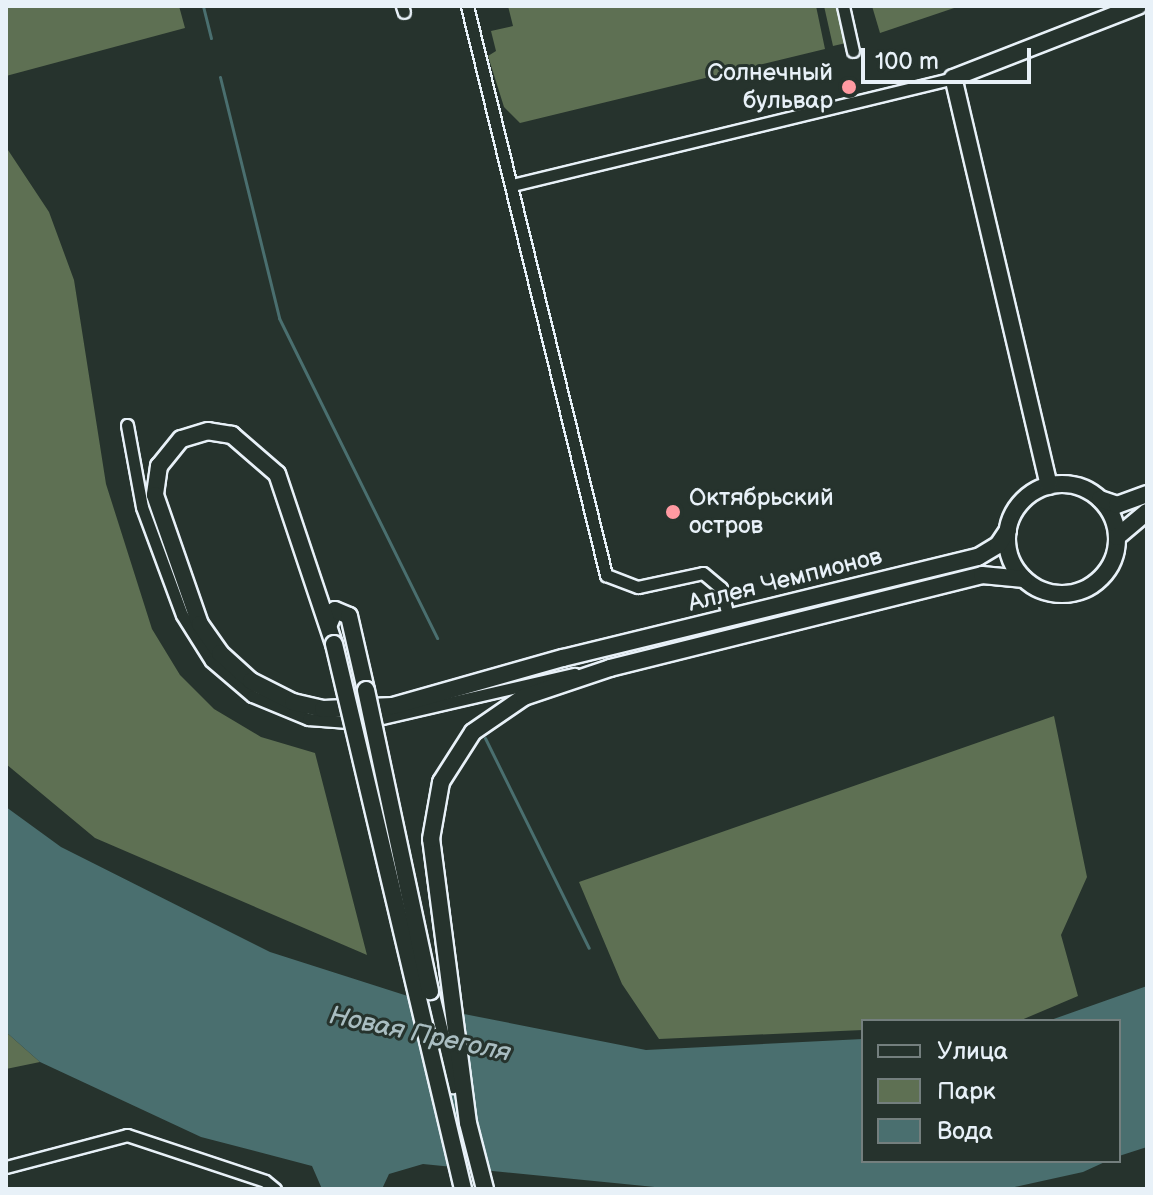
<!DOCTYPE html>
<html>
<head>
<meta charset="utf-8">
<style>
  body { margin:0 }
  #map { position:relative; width:1153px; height:1195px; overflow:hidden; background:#26332d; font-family:"Balsamiq Sans",sans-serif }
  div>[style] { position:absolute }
  .green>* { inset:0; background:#5e7053 }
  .water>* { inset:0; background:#4a6f6f }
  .stream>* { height:3px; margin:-1.5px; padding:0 1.5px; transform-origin:1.5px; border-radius:1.5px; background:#4a6f6f }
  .roads { filter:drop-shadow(2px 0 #e8f1f8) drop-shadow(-2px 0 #e8f1f8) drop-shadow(0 2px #e8f1f8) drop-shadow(0 -2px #e8f1f8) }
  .street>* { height:11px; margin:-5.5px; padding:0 5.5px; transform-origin:5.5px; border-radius:5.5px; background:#26332d }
  .secondary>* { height:16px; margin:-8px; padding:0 8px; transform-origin:8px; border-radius:8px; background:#26332d }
  .secondary>.ring { margin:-8px; padding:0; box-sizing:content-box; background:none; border:16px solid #26332d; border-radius:50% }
  .bridges { filter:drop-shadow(2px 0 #e8f1f8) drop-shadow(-2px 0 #e8f1f8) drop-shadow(0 2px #e8f1f8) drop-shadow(0 -2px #e8f1f8) }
  .secondary-bridge>* { height:16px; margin:-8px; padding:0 8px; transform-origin:8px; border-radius:8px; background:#26332d }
  .dots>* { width:22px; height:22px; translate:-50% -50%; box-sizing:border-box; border:4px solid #26332d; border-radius:50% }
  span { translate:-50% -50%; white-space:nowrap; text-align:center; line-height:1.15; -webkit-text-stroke:6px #26332d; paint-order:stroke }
  .poi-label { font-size:24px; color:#e8f1f8 }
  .right { translate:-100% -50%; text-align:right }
  .left { translate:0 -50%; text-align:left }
  .street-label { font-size:24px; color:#e8f1f8 }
  .water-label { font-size:26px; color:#a9bdc1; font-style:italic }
  .frame { position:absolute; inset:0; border:8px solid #e8f1f8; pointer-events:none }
  .legend { position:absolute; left:861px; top:1019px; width:260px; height:144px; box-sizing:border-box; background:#26332d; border:2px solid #747f7e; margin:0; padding:10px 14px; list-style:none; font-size:24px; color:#e8f1f8 }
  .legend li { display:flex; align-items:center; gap:16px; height:40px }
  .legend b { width:40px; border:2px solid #747f7e }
  .scale { position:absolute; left:861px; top:48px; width:170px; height:36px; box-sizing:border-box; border:4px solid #e8f1f8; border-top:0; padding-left:10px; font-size:24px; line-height:28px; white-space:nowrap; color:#e8f1f8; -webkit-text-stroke:6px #26332d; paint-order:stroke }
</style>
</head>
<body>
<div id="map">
  <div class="green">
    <div style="clip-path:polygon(6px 6px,179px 6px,185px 28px,6px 76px)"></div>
    <div style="clip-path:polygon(508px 6px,816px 6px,825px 49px,520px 123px,504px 107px,488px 56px,496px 51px,491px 31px,513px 26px)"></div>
    <div style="clip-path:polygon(824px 6px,838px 6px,846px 43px,833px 46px)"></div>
    <div style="clip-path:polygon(872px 6px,960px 6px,880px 33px)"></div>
    <div style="clip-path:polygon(6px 147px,49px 212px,74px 280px,106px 484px,152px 629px,180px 675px,214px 709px,261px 737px,315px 753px,367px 955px,95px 838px,6px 764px)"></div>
    <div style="clip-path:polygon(1054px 716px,1087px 877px,1061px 935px,1078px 996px,1019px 1021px,863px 1021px,863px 1030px,659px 1039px,622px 984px,579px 882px)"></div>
    <div style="clip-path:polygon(6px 1032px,40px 1062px,6px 1069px)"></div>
  </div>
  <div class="water">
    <div style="clip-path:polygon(6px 807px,61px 847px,270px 952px,464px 1014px,646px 1050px,863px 1039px,863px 1161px,1107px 1161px,1083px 1172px,1006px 1189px,675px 1189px,423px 1164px,389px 1174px,382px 1189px,322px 1189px,312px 1166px,201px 1137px,40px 1062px,6px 1032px)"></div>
    <div style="clip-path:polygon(1147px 986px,1147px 1147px,1119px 1156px,1119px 1021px,1048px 1021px)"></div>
  </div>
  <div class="stream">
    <div style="left:203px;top:6px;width:33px;rotate:76deg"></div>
    <div style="left:220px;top:77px;width:248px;rotate:76.2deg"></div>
    <div style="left:279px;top:318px;width:357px;rotate:63.7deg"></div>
    <div style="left:485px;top:738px;width:234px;rotate:63.7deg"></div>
  </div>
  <div class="roads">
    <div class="street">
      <div style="left:402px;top:6px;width:6px;rotate:72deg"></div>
      <div style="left:467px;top:6px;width:586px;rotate:76.27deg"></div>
      <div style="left:606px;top:575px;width:34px;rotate:21deg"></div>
      <div style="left:638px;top:587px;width:66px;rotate:-12.2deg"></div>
      <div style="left:703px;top:573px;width:23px;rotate:40deg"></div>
      <div style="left:721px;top:588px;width:32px;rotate:76deg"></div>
      <div style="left:843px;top:6px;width:46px;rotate:77.5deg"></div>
      <div style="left:512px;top:185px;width:454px;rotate:-13.6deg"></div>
      <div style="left:127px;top:425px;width:83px;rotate:79.6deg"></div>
      <div style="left:142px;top:507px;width:115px;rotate:69.7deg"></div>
      <div style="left:182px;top:615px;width:54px;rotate:57.8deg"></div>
      <div style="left:211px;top:661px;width:54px;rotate:40.5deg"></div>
      <div style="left:252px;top:696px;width:61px;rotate:22.3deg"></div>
      <div style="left:308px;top:719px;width:53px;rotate:4.3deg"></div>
      <div style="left:361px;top:723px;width:219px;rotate:-13deg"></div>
      <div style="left:6px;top:1167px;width:125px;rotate:-14.8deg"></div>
      <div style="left:127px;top:1135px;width:145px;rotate:18.4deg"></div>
      <div style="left:265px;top:1181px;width:13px;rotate:39deg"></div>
    </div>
    <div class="secondary">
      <div class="ring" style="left:1007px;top:484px;width:94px;height:94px"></div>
      <div style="left:1049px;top:486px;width:419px;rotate:-103.2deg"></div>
      <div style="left:953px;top:78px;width:199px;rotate:-21.3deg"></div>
      <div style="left:1100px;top:499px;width:18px;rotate:19deg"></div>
      <div style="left:1117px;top:505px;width:32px;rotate:-20deg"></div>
      <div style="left:1117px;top:537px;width:39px;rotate:-40deg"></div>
      <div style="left:329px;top:624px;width:15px;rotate:-67deg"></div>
      <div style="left:335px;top:610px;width:15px;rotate:23deg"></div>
      <div style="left:349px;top:616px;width:76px;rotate:77.1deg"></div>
      <div style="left:334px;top:644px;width:179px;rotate:-108.5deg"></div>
      <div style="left:277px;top:474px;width:60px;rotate:-139.1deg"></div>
      <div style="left:232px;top:435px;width:24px;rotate:-171deg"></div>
      <div style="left:208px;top:431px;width:28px;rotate:163deg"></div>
      <div style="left:181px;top:439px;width:35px;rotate:129deg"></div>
      <div style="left:159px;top:466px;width:29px;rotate:98deg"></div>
      <div style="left:155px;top:495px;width:137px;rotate:70.8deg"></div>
      <div style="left:200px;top:624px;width:35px;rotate:55deg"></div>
      <div style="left:220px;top:653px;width:42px;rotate:42.1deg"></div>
      <div style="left:251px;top:681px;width:47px;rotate:26.6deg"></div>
      <div style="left:293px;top:702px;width:31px;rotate:13deg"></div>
      <div style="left:323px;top:709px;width:70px;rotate:-2.5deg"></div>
      <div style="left:393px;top:706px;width:177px;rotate:-15.8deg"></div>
      <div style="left:563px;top:658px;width:427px;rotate:-13.7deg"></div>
      <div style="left:978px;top:557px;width:23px;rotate:-31deg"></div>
      <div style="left:998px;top:545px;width:18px;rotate:-56deg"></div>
      <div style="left:430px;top:991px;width:97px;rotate:76.3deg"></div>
      <div style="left:485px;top:1189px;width:68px;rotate:-104.4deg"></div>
      <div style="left:468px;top:1123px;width:286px;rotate:-97.4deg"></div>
      <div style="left:431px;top:839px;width:58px;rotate:-80deg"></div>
      <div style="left:441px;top:782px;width:59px;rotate:-57.4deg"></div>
      <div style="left:473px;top:732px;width:62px;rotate:-34.5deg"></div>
      <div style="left:524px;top:697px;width:91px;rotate:-18.6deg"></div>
      <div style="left:610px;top:668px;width:383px;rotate:-14deg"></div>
      <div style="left:982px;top:575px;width:42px;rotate:5.4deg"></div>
    </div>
  </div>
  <div class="bridges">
    <div class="secondary-bridge">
      <div style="left:334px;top:644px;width:560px;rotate:76.68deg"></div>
      <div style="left:366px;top:690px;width:308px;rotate:78deg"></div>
    </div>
  </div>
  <div class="dots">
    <div style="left:849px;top:87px;background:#ff9aa2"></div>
    <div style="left:673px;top:512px;background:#ff9aa2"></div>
  </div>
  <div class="poi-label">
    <span class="right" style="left:833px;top:87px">Солнечный<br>бульвар</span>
    <span class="left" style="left:689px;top:512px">Октябрьский<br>остров</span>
  </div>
  <div class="street-label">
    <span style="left:785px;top:580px;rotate:-14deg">Аллея Чемпионов</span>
  </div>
  <div class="water-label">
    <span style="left:420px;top:1035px;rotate:12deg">Новая Преголя</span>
  </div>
  <div class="frame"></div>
  <ul class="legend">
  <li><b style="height:10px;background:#26332d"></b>Улица</li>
  <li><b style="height:22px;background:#5e7053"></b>Парк</li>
  <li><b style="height:22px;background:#4a6f6f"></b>Вода</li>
  </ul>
  <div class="scale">100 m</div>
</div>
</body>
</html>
